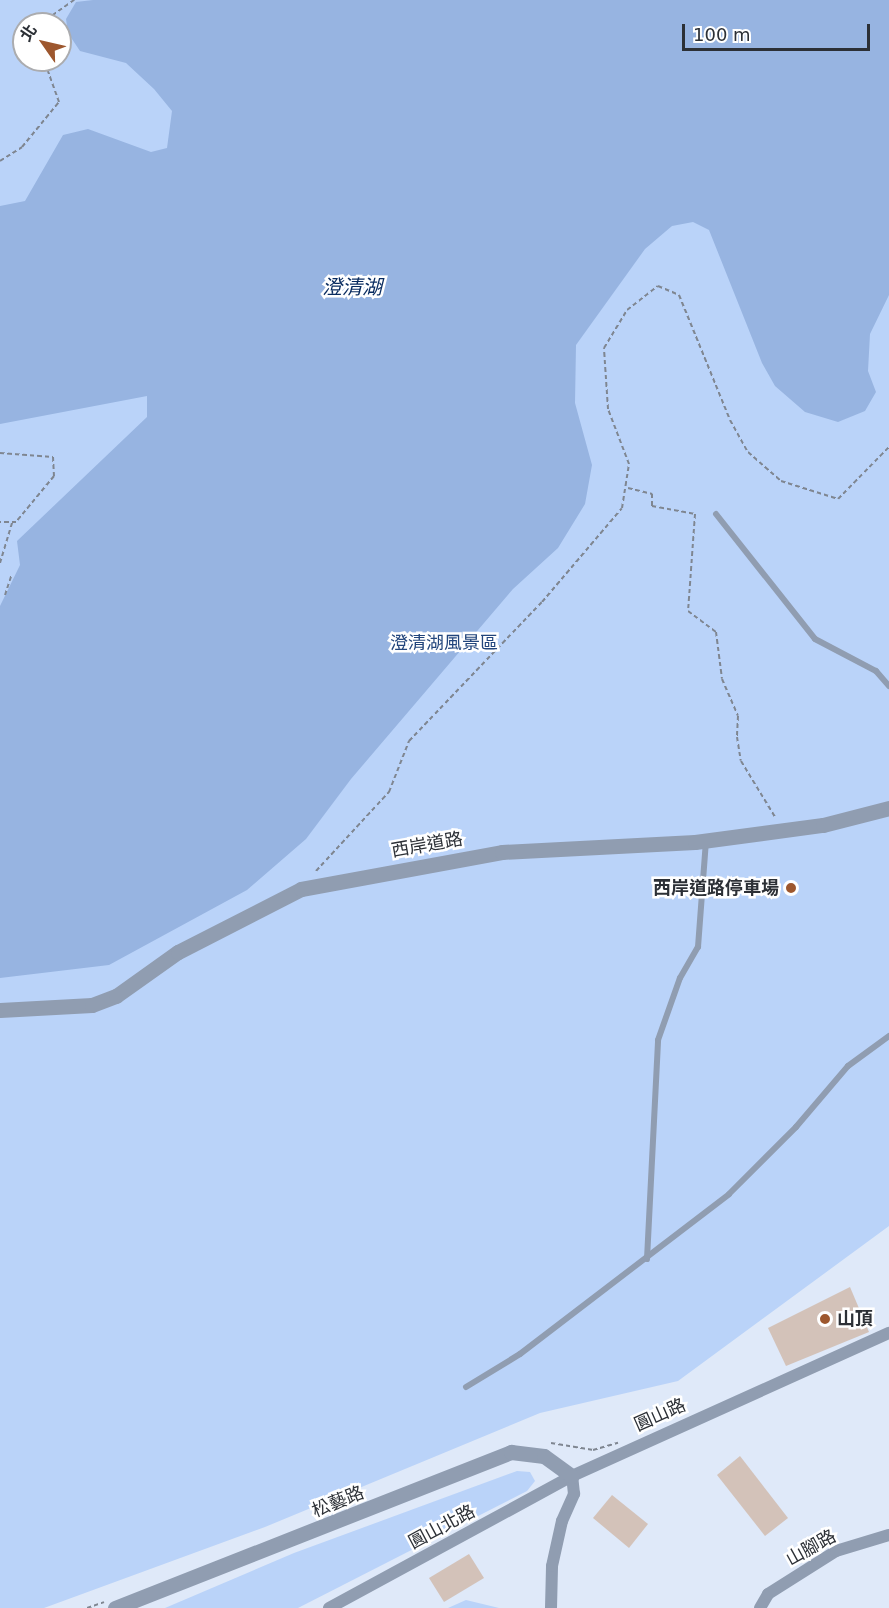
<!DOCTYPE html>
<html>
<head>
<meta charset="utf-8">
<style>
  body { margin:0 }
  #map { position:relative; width:889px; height:1608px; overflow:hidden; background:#dfe9f9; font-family:"DejaVu Sans","Noto Sans TC",sans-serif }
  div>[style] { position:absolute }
  .green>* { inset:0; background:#bad3f9 }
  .water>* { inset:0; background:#97b4e1 }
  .building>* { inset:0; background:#d3c2b9 }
  .path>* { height:2px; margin-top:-1px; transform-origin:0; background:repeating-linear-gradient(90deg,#7f8691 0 4.5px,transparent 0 7.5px) }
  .service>* { height:6px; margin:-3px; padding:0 3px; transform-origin:3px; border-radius:3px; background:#909db1 }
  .minor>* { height:12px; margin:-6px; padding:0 6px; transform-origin:6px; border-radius:6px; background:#909db1 }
  .tertiary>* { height:15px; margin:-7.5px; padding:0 7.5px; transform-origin:7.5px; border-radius:7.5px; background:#909db1 }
  .dots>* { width:16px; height:16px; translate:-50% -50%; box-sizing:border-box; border:3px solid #fff; border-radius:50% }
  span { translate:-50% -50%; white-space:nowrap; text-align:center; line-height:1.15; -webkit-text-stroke:5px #fff; paint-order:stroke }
  .park-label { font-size:18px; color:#22457c }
  .street-label { font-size:18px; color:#2c3036 }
  .poi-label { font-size:18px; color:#2c3036; font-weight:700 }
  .right { translate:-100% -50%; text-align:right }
  .left { translate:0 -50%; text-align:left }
  .water-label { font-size:20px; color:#072a5f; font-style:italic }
  .north { position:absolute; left:12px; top:12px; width:60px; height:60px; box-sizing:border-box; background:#fff; border:2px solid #abacaf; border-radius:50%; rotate:304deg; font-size:16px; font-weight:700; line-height:24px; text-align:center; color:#2c3036 }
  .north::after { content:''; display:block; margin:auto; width:21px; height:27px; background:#9d572e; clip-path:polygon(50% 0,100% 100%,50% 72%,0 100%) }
  .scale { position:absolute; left:682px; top:24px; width:188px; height:27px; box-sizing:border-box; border:3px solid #2c3036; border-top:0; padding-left:8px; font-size:18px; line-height:21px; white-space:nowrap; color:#2c3036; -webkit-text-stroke:4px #fff; paint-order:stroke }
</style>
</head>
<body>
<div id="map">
  <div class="green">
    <div style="clip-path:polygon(evenodd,0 0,889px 0,889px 1226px,678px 1381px,540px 1413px,265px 1527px,44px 1608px,0 1608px,0 0,24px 24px,60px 24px,60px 60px,24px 60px,24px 24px)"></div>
    <div style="clip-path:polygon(517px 1471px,530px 1472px,535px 1481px,527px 1491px,298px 1608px,165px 1608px,294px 1553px)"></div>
    <div style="clip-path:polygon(466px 1600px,499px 1608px,448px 1608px)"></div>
  </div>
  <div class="water">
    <div style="clip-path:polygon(93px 0,889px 0,889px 295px,870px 334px,868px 371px,876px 392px,865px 411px,838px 422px,805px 412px,775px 386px,762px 363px,709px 230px,693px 222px,672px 226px,645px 249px,576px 345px,575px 403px,592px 465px,585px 504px,558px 548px,513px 589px,351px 779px,306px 839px,247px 890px,109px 965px,0 978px,0 606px,20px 565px,17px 541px,147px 417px,147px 396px,0 424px,0 206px,25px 201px,63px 135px,88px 129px,151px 152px,167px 148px,172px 111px,154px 89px,126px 63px,80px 51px,68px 33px,66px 19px,76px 2px)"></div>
  </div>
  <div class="building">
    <div style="clip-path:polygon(850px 1287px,869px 1332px,786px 1366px,768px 1328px)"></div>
    <div style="clip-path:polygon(740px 1456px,788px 1518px,765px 1536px,717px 1475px)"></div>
    <div style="clip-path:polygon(612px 1495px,648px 1524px,629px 1548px,593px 1518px)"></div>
    <div style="clip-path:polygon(469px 1554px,484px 1578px,444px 1602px,429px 1578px)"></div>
  </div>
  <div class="path">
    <div style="left:40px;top:24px;width:42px;rotate:-35.2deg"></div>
    <div style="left:0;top:161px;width:26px;rotate:-32deg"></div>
    <div style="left:22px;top:147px;width:58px;rotate:-50.6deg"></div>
    <div style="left:59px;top:102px;width:45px;rotate:-109.7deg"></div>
    <div style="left:0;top:453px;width:53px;rotate:4.3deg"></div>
    <div style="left:53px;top:457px;width:19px;rotate:87deg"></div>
    <div style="left:54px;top:476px;width:60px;rotate:129.6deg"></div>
    <div style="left:16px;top:522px;width:16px;rotate:180deg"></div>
    <div style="left:628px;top:488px;width:25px;rotate:14deg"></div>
    <div style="left:652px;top:494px;width:12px;rotate:90deg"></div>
    <div style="left:652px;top:506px;width:44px;rotate:10.5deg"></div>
    <div style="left:695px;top:514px;width:97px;rotate:94.1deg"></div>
    <div style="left:688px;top:611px;width:35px;rotate:37deg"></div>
    <div style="left:716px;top:632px;width:47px;rotate:82.7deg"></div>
    <div style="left:722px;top:679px;width:40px;rotate:66.6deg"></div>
    <div style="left:738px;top:716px;width:21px;rotate:93deg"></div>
    <div style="left:737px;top:737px;width:24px;rotate:81deg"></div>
    <div style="left:741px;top:761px;width:66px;rotate:58.7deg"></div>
    <div style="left:0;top:563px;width:42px;rotate:-73.3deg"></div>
    <div style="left:5px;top:595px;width:20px;rotate:-72deg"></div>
    <div style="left:316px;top:871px;width:108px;rotate:-47.3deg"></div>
    <div style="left:389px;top:792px;width:55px;rotate:-68.6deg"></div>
    <div style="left:409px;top:741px;width:192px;rotate:-46.3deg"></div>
    <div style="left:542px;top:602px;width:123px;rotate:-49.6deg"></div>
    <div style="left:622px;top:508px;width:45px;rotate:-81deg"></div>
    <div style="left:629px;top:464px;width:59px;rotate:-110.9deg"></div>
    <div style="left:608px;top:409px;width:61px;rotate:-93.8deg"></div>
    <div style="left:604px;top:348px;width:44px;rotate:-58.8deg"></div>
    <div style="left:627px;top:310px;width:39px;rotate:-38deg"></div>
    <div style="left:658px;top:286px;width:23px;rotate:23deg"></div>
    <div style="left:679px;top:295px;width:135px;rotate:67.8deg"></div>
    <div style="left:730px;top:420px;width:37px;rotate:61deg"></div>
    <div style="left:748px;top:452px;width:44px;rotate:41.3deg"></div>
    <div style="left:781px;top:481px;width:60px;rotate:17.5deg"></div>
    <div style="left:838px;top:499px;width:73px;rotate:-45.6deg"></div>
    <div style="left:551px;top:1443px;width:43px;rotate:9.5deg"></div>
    <div style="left:593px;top:1450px;width:26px;rotate:-16deg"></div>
    <div style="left:87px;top:1608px;width:18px;rotate:-19deg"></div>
  </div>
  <div class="service">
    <div style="left:716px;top:514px;width:159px;rotate:51.6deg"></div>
    <div style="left:815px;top:639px;width:69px;rotate:27.7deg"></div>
    <div style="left:876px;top:671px;width:20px;rotate:49deg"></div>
    <div style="left:647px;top:1259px;width:219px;rotate:-87.1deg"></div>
    <div style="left:658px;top:1040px;width:66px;rotate:-70.5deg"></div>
    <div style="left:680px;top:978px;width:36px;rotate:-60deg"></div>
    <div style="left:698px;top:947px;width:106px;rotate:-85.7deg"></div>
    <div style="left:466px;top:1387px;width:63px;rotate:-31.4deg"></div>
    <div style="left:520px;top:1354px;width:263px;rotate:-37.4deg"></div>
    <div style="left:729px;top:1194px;width:95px;rotate:-45deg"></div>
    <div style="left:796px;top:1127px;width:80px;rotate:-49.6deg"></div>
    <div style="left:848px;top:1066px;width:51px;rotate:-36.2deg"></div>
  </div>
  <div class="minor">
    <div style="left:329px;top:1608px;width:277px;rotate:-28.5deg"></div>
    <div style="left:572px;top:1476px;width:348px;rotate:-24.3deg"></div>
    <div style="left:551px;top:1608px;width:42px;rotate:-88.6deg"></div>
    <div style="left:552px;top:1566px;width:46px;rotate:-77.5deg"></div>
    <div style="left:562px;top:1521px;width:30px;rotate:-66deg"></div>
    <div style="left:574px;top:1494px;width:18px;rotate:-96deg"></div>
    <div style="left:760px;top:1608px;width:16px;rotate:-60deg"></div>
    <div style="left:768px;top:1594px;width:80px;rotate:-32.3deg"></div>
    <div style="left:836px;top:1551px;width:55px;rotate:-16.8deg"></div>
  </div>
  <div class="tertiary">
    <div style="left:0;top:1010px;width:92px;rotate:-3.1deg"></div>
    <div style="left:92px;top:1005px;width:26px;rotate:-21deg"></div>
    <div style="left:116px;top:996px;width:76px;rotate:-35.4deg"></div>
    <div style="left:178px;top:952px;width:138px;rotate:-27.1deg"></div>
    <div style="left:301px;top:889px;width:204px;rotate:-10.4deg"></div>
    <div style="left:502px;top:852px;width:193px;rotate:-3deg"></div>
    <div style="left:695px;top:842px;width:129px;rotate:-7.6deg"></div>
    <div style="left:823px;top:825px;width:68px;rotate:-14.4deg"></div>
    <div style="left:115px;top:1608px;width:426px;rotate:-21.5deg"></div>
    <div style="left:511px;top:1452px;width:33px;rotate:7deg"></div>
    <div style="left:544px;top:1456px;width:34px;rotate:36deg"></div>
  </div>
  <div class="dots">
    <div style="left:791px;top:888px;background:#9d572e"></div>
    <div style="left:825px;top:1319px;background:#9d572e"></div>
  </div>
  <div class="park-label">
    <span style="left:444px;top:643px">澄清湖風景區</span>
  </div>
  <div class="street-label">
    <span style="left:427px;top:845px;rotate:-10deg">西岸道路</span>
    <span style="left:660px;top:1415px;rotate:-24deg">圓山路</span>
    <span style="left:338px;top:1502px;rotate:-22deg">松藝路</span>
    <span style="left:442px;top:1527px;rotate:-28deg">圓山北路</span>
    <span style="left:811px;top:1548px;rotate:-29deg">山腳路</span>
  </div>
  <div class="poi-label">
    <span class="right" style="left:779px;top:888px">西岸道路停車場</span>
    <span class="left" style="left:837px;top:1319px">山頂</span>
  </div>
  <div class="water-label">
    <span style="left:352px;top:287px">澄清湖</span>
  </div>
  <div class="north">北</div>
  <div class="scale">100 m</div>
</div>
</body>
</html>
